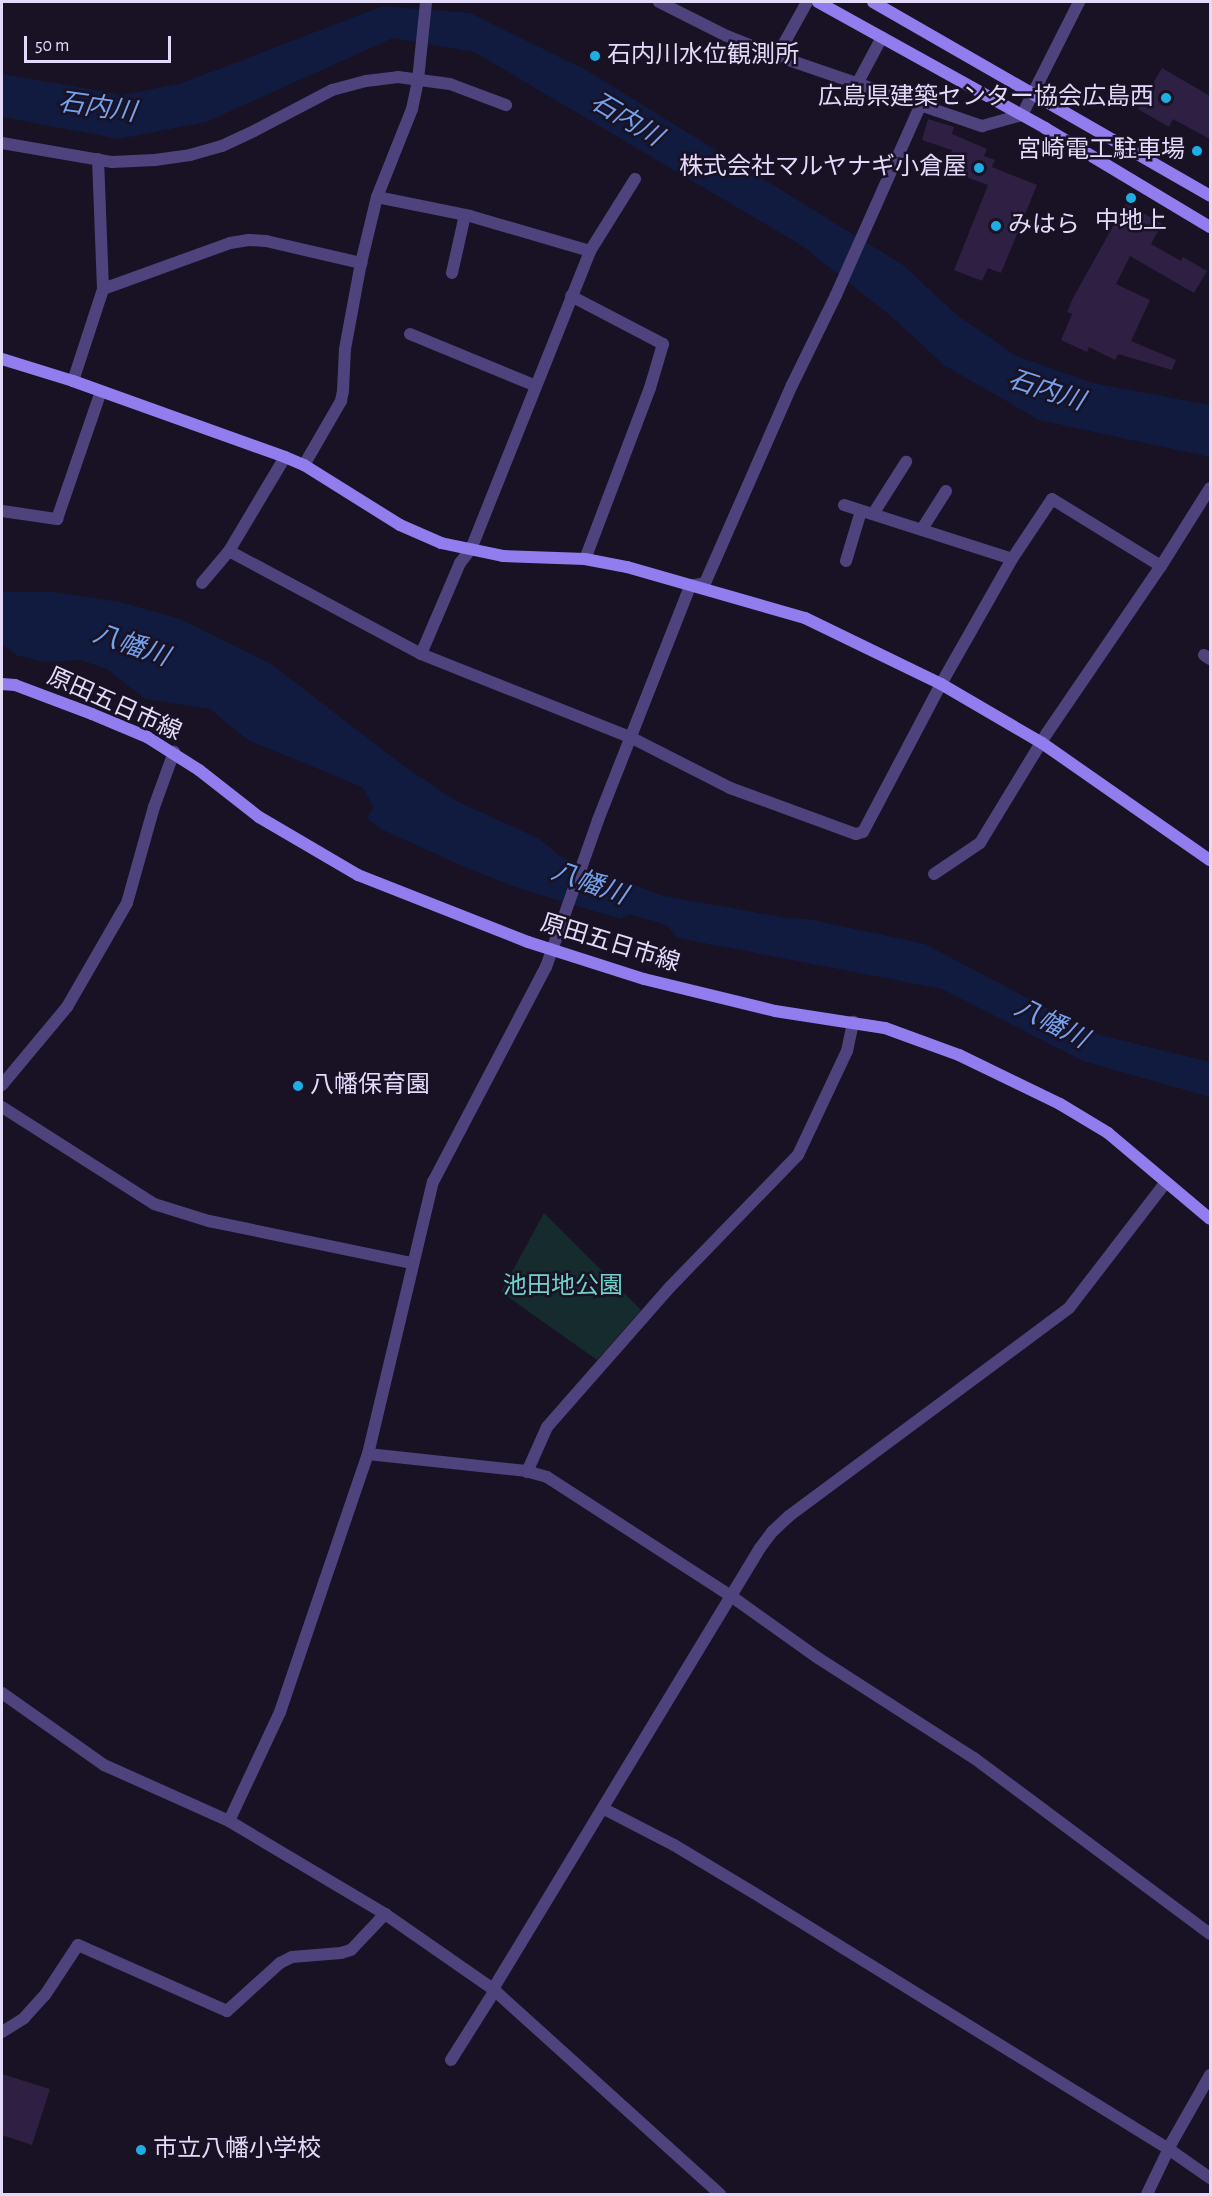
<!DOCTYPE html>
<html>
<head>
<meta charset="utf-8">
<style>
  body { margin:0 }
  #map { position:relative; width:1212px; height:2196px; overflow:hidden; background:#181224; font-family:"Alegreya Sans","Noto Sans JP",sans-serif }
  div>[style] { position:absolute }
  .green>* { inset:0; background:#162b2e }
  .water>* { inset:0; background:#111a3f }
  .building>* { inset:0; background:#2d2043 }
  .street>* { height:12px; margin:-6px; padding:0 6px; transform-origin:6px; border-radius:6px; background:#4f437e }
  .secondary>* { height:12px; margin:-6px; padding:0 6px; transform-origin:6px; border-radius:6px; background:#927def }
  .dots>* { width:16px; height:16px; translate:-50% -50%; box-sizing:border-box; border:3px solid #181224; border-radius:50% }
  span { translate:-50% -50%; white-space:nowrap; text-align:center; line-height:1.15; -webkit-text-stroke:5px #181224; paint-order:stroke }
  .poi-label { font-size:24px; color:#e3dafa }
  .left { translate:0 -50%; text-align:left }
  .right { translate:-100% -50%; text-align:right }
  .street-label { font-size:24px; color:#e3dafa }
  .park-label { font-size:24px; color:#6ed2ca }
  .water-label { font-size:26px; color:#75a2ee; font-style:italic }
  .frame { position:absolute; inset:0; border:3px solid #e3dafa; pointer-events:none }
  .scale { position:absolute; left:24px; top:36px; width:147px; height:27px; box-sizing:border-box; border:3px solid #e3dafa; border-top:0; padding-left:8px; font-size:18px; line-height:21px; white-space:nowrap; color:#e3dafa; -webkit-text-stroke:4px #181224; paint-order:stroke }
</style>
</head>
<body>
<div id="map">
  <div class="green">
    <div style="clip-path:polygon(544px 1213px,641px 1310px,597px 1360px,501px 1292px)"></div>
  </div>
  <div class="water">
    <div style="clip-path:polygon(383px 6px,470px 13px,586px 70px,903px 265px,957px 315px,1016px 356px,1093px 383px,1210px 405px,1210px 457px,1039px 420px,944px 365px,892px 317px,801px 245px,474px 52px,393px 38px,206px 122px,119px 139px,2px 117px,2px 74px,123px 95px,182px 83px)"></div>
    <div style="clip-path:polygon(2px 592px,54px 592px,120px 602px,180px 619px,271px 664px,404px 766px,456px 801px,538px 838px,561px 857px,664px 896px,787px 918px,808px 919px,925px 944px,1096px 1034px,1210px 1062px,1210px 1097px,1083px 1061px,942px 989px,678px 938px,666px 925px,629px 914px,620px 919px,524px 890px,469px 869px,381px 829px,367px 818px,374px 807px,362px 787px,248px 740px,210px 709px,145px 699px,107px 669px,80px 660px,46px 662px,18px 656px,2px 644px)"></div>
  </div>
  <div class="building">
    <div style="clip-path:polygon(1162px 68px,1210px 96px,1210px 139px,1173px 119px,1169px 127px,1138px 109px)"></div>
    <div style="clip-path:polygon(928px 119px,954px 127px,952px 134px,987px 149px,984px 156px,995px 160px,992px 167px,1037px 185px,1001px 273px,988px 268px,982px 281px,954px 270px,988px 185px,944px 169px,952px 150px,922px 140px)"></div>
    <div style="clip-path:polygon(1126px 203px,1162px 224px,1151px 244px,1181px 261px,1183px 257px,1207px 271px,1194px 293px,1130px 256px,1116px 284px,1150px 300px,1131px 341px,1176px 360px,1172px 370px,1118px 354px,1115px 360px,1089px 347px,1087px 352px,1061px 340px,1072px 314px,1067px 312px,1073px 298px)"></div>
    <div style="clip-path:polygon(2px 2074px,50px 2089px,32px 2145px,2px 2135px)"></div>
  </div>
  <div class="street">
    <div style="left:659px;top:2px;width:76px;rotate:26.6deg"></div>
    <div style="left:727px;top:36px;width:54px;rotate:21.8deg"></div>
    <div style="left:777px;top:56px;width:217px;rotate:18.9deg"></div>
    <div style="left:982px;top:126px;width:41px;rotate:-15.4deg"></div>
    <div style="left:1022px;top:115px;width:127px;rotate:-63.2deg"></div>
    <div style="left:777px;top:56px;width:62px;rotate:-60.9deg"></div>
    <div style="left:857px;top:84px;width:53px;rotate:-62deg"></div>
    <div style="left:2px;top:143px;width:112px;rotate:9.8deg"></div>
    <div style="left:112px;top:162px;width:43px;rotate:-2.7deg"></div>
    <div style="left:155px;top:160px;width:35px;rotate:-8deg"></div>
    <div style="left:190px;top:155px;width:33px;rotate:-16deg"></div>
    <div style="left:222px;top:146px;width:35px;rotate:-25deg"></div>
    <div style="left:254px;top:131px;width:88px;rotate:-27.7deg"></div>
    <div style="left:332px;top:90px;width:35px;rotate:-15deg"></div>
    <div style="left:366px;top:81px;width:32px;rotate:-7deg"></div>
    <div style="left:398px;top:77px;width:52px;rotate:7.7deg"></div>
    <div style="left:450px;top:84px;width:60px;rotate:20.6deg"></div>
    <div style="left:377px;top:197px;width:95px;rotate:11.5deg"></div>
    <div style="left:470px;top:216px;width:125px;rotate:16.3deg"></div>
    <div style="left:452px;top:273px;width:59px;rotate:-77.4deg"></div>
    <div style="left:103px;top:289px;width:135px;rotate:-19.9deg"></div>
    <div style="left:230px;top:243px;width:19px;rotate:-9deg"></div>
    <div style="left:249px;top:240px;width:17px;rotate:3deg"></div>
    <div style="left:266px;top:241px;width:98px;rotate:13deg"></div>
    <div style="left:571px;top:296px;width:104px;rotate:27.6deg"></div>
    <div style="left:663px;top:344px;width:46px;rotate:106.5deg"></div>
    <div style="left:650px;top:388px;width:183px;rotate:110.8deg"></div>
    <div style="left:410px;top:334px;width:136px;rotate:22.4deg"></div>
    <div style="left:73px;top:381px;width:97px;rotate:-71.9deg"></div>
    <div style="left:103px;top:289px;width:130px;rotate:-92.2deg"></div>
    <div style="left:304px;top:465px;width:74px;rotate:-60deg"></div>
    <div style="left:341px;top:401px;width:10px;rotate:-79deg"></div>
    <div style="left:343px;top:391px;width:42px;rotate:-87.3deg"></div>
    <div style="left:345px;top:349px;width:87px;rotate:-79.5deg"></div>
    <div style="left:361px;top:263px;width:68px;rotate:-76.4deg"></div>
    <div style="left:377px;top:197px;width:95px;rotate:-68.3deg"></div>
    <div style="left:412px;top:109px;width:30px;rotate:-78deg"></div>
    <div style="left:418px;top:80px;width:78px;rotate:-84.1deg"></div>
    <div style="left:844px;top:505px;width:176px;rotate:17.8deg"></div>
    <div style="left:2px;top:511px;width:56px;rotate:8.3deg"></div>
    <div style="left:57px;top:519px;width:135px;rotate:-71deg"></div>
    <div style="left:873px;top:514px;width:62px;rotate:-57.6deg"></div>
    <div style="left:922px;top:529px;width:45px;rotate:-57.7deg"></div>
    <div style="left:229px;top:551px;width:218px;rotate:28.2deg"></div>
    <div style="left:421px;top:654px;width:227px;rotate:21.7deg"></div>
    <div style="left:632px;top:738px;width:110px;rotate:27deg"></div>
    <div style="left:730px;top:788px;width:134px;rotate:20.1deg"></div>
    <div style="left:856px;top:834px;width:7px;rotate:-16deg"></div>
    <div style="left:863px;top:832px;width:167px;rotate:-62.2deg"></div>
    <div style="left:941px;top:684px;width:144px;rotate:-60.4deg"></div>
    <div style="left:1012px;top:559px;width:72px;rotate:-56.3deg"></div>
    <div style="left:1052px;top:499px;width:128px;rotate:31.6deg"></div>
    <div style="left:846px;top:561px;width:52px;rotate:-73.3deg"></div>
    <div style="left:202px;top:583px;width:42px;rotate:-49.8deg"></div>
    <div style="left:229px;top:551px;width:109px;rotate:-59.2deg"></div>
    <div style="left:421px;top:654px;width:99px;rotate:-66.8deg"></div>
    <div style="left:460px;top:563px;width:18px;rotate:-52deg"></div>
    <div style="left:471px;top:549px;width:321px;rotate:-68.2deg"></div>
    <div style="left:590px;top:251px;width:85px;rotate:-58deg"></div>
    <div style="left:1204px;top:655px;width:7px;rotate:34deg"></div>
    <div style="left:934px;top:874px;width:55px;rotate:-34deg"></div>
    <div style="left:980px;top:843px;width:129px;rotate:-58.7deg"></div>
    <div style="left:1047px;top:733px;width:202px;rotate:-55.7deg"></div>
    <div style="left:1161px;top:566px;width:92px;rotate:-57.9deg"></div>
    <div style="left:2px;top:1085px;width:102px;rotate:-50.2deg"></div>
    <div style="left:67px;top:1007px;width:120px;rotate:-60deg"></div>
    <div style="left:127px;top:903px;width:100px;rotate:-74.3deg"></div>
    <div style="left:154px;top:807px;width:59px;rotate:-70deg"></div>
    <div style="left:2px;top:1107px;width:180px;rotate:32.5deg"></div>
    <div style="left:154px;top:1204px;width:58px;rotate:17.2deg"></div>
    <div style="left:209px;top:1221px;width:206px;rotate:11.7deg"></div>
    <div style="left:368px;top:1454px;width:159px;rotate:6.1deg"></div>
    <div style="left:526px;top:1471px;width:22px;rotate:16deg"></div>
    <div style="left:547px;top:1477px;width:219px;rotate:32.9deg"></div>
    <div style="left:731px;top:1596px;width:107px;rotate:35.5deg"></div>
    <div style="left:818px;top:1658px;width:185px;rotate:32.7deg"></div>
    <div style="left:974px;top:1758px;width:294px;rotate:36.7deg"></div>
    <div style="left:527px;top:1472px;width:49px;rotate:-66deg"></div>
    <div style="left:547px;top:1427px;width:186px;rotate:-48.7deg"></div>
    <div style="left:670px;top:1287px;width:184px;rotate:-45.9deg"></div>
    <div style="left:798px;top:1155px;width:115px;rotate:-64.8deg"></div>
    <div style="left:847px;top:1051px;width:30px;rotate:-78deg"></div>
    <div style="left:2px;top:1693px;width:125px;rotate:35.2deg"></div>
    <div style="left:104px;top:1765px;width:137px;rotate:24.1deg"></div>
    <div style="left:229px;top:1821px;width:182px;rotate:30.8deg"></div>
    <div style="left:385px;top:1914px;width:131px;rotate:34.8deg"></div>
    <div style="left:493px;top:1989px;width:306px;rotate:42.1deg"></div>
    <div style="left:604px;top:1809px;width:79px;rotate:27.2deg"></div>
    <div style="left:674px;top:1845px;width:93px;rotate:31deg"></div>
    <div style="left:754px;top:1893px;width:489px;rotate:31.7deg"></div>
    <div style="left:1170px;top:2150px;width:49px;rotate:35deg"></div>
    <div style="left:229px;top:1821px;width:120px;rotate:-64.9deg"></div>
    <div style="left:280px;top:1712px;width:273px;rotate:-71.2deg"></div>
    <div style="left:368px;top:1454px;width:280px;rotate:-76.6deg"></div>
    <div style="left:433px;top:1182px;width:243px;rotate:-62.3deg"></div>
    <div style="left:546px;top:967px;width:156px;rotate:-70.5deg"></div>
    <div style="left:598px;top:820px;width:251px;rotate:-68.5deg"></div>
    <div style="left:690px;top:586px;width:15px;rotate:-11deg"></div>
    <div style="left:705px;top:583px;width:216px;rotate:-66.3deg"></div>
    <div style="left:792px;top:385px;width:100px;rotate:-63.9deg"></div>
    <div style="left:836px;top:295px;width:207px;rotate:-66deg"></div>
    <div style="left:493px;top:1989px;width:516px;rotate:-58.81deg"></div>
    <div style="left:760px;top:1548px;width:21px;rotate:-53deg"></div>
    <div style="left:773px;top:1531px;width:22px;rotate:-43deg"></div>
    <div style="left:789px;top:1516px;width:349px;rotate:-36.6deg"></div>
    <div style="left:1069px;top:1308px;width:159px;rotate:-52.4deg"></div>
    <div style="left:2px;top:2032px;width:26px;rotate:-32deg"></div>
    <div style="left:24px;top:2018px;width:31px;rotate:-48deg"></div>
    <div style="left:45px;top:1995px;width:60px;rotate:-56.6deg"></div>
    <div style="left:78px;top:1945px;width:163px;rotate:23.9deg"></div>
    <div style="left:227px;top:2011px;width:72px;rotate:-42.2deg"></div>
    <div style="left:280px;top:1963px;width:13px;rotate:-27deg"></div>
    <div style="left:292px;top:1957px;width:49px;rotate:-4.7deg"></div>
    <div style="left:341px;top:1953px;width:10px;rotate:-17deg"></div>
    <div style="left:351px;top:1950px;width:50px;rotate:-46.6deg"></div>
    <div style="left:451px;top:2060px;width:83px;rotate:-57.8deg"></div>
    <div style="left:1147px;top:2194px;width:58px;rotate:-64.3deg"></div>
    <div style="left:1172px;top:2142px;width:77px;rotate:-60.4deg"></div>
  </div>
  <div class="secondary">
    <div style="left:818px;top:2px;width:260px;rotate:29deg"></div>
    <div style="left:1045px;top:128px;width:192px;rotate:31deg"></div>
    <div style="left:873px;top:2px;width:389px;rotate:29.9deg"></div>
    <div style="left:2px;top:359px;width:74px;rotate:17.2deg"></div>
    <div style="left:73px;top:381px;width:225px;rotate:19.7deg"></div>
    <div style="left:285px;top:457px;width:21px;rotate:23deg"></div>
    <div style="left:304px;top:465px;width:113px;rotate:32deg"></div>
    <div style="left:400px;top:525px;width:45px;rotate:23.7deg"></div>
    <div style="left:441px;top:543px;width:63px;rotate:11.8deg"></div>
    <div style="left:503px;top:556px;width:82px;rotate:2.1deg"></div>
    <div style="left:585px;top:559px;width:43px;rotate:10.8deg"></div>
    <div style="left:627px;top:567px;width:185px;rotate:16deg"></div>
    <div style="left:805px;top:618px;width:151px;rotate:25.9deg"></div>
    <div style="left:941px;top:684px;width:117px;rotate:30.3deg"></div>
    <div style="left:1042px;top:743px;width:205px;rotate:34.9deg"></div>
    <div style="left:2px;top:684px;width:13px;rotate:4deg"></div>
    <div style="left:15px;top:685px;width:82px;rotate:20.6deg"></div>
    <div style="left:92px;top:714px;width:60px;rotate:22.7deg"></div>
    <div style="left:147px;top:737px;width:62px;rotate:32.4deg"></div>
    <div style="left:199px;top:770px;width:76px;rotate:38.1deg"></div>
    <div style="left:259px;top:817px;width:115px;rotate:30.4deg"></div>
    <div style="left:358px;top:875px;width:183px;rotate:21.5deg"></div>
    <div style="left:528px;top:942px;width:122px;rotate:17.7deg"></div>
    <div style="left:644px;top:979px;width:135px;rotate:13.7deg"></div>
    <div style="left:775px;top:1011px;width:111px;rotate:8.8deg"></div>
    <div style="left:885px;top:1028px;width:79px;rotate:20deg"></div>
    <div style="left:959px;top:1055px;width:112px;rotate:25.9deg"></div>
    <div style="left:1060px;top:1104px;width:56px;rotate:31.1deg"></div>
    <div style="left:1108px;top:1133px;width:133px;rotate:40.1deg"></div>
  </div>
  <div class="dots">
    <div style="left:595px;top:56px;background:#1dafe3"></div>
    <div style="left:1166px;top:98px;background:#1dafe3"></div>
    <div style="left:1197px;top:151px;background:#1dafe3"></div>
    <div style="left:979px;top:168px;background:#1dafe3"></div>
    <div style="left:1131px;top:198px;background:#1dafe3"></div>
    <div style="left:996px;top:226px;background:#1dafe3"></div>
    <div style="left:298px;top:1086px;background:#1dafe3"></div>
    <div style="left:141px;top:2150px;background:#1dafe3"></div>
  </div>
  <div class="poi-label">
    <span class="left" style="left:607px;top:56px">石内川水位観測所</span>
    <span class="right" style="left:1154px;top:98px">広島県建築センター協会広島西</span>
    <span class="right" style="left:1185px;top:151px">宮崎電工駐車場</span>
    <span class="right" style="left:967px;top:168px">株式会社マルヤナギ小倉屋</span>
    <span style="left:1131px;top:222px">中地上</span>
    <span class="left" style="left:1008px;top:226px">みはら</span>
    <span class="left" style="left:310px;top:1086px">八幡保育園</span>
    <span class="left" style="left:153px;top:2150px">市立八幡小学校</span>
  </div>
  <div class="street-label">
    <span style="left:114px;top:705px;rotate:24deg">原田五日市線</span>
    <span style="left:610px;top:944px;rotate:17deg">原田五日市線</span>
  </div>
  <div class="park-label">
    <span style="left:563px;top:1287px">池田地公園</span>
  </div>
  <div class="water-label">
    <span style="left:97px;top:108px;rotate:8deg">石内川</span>
    <span style="left:626px;top:120px;rotate:31deg">石内川</span>
    <span style="left:1046px;top:391px;rotate:18deg">石内川</span>
    <span style="left:131px;top:646px;rotate:19deg">八幡川</span>
    <span style="left:589px;top:884px;rotate:20deg">八幡川</span>
    <span style="left:1051px;top:1024px;rotate:27deg">八幡川</span>
  </div>
  <div class="frame"></div>
  <div class="scale">50 m</div>
</div>
</body>
</html>
